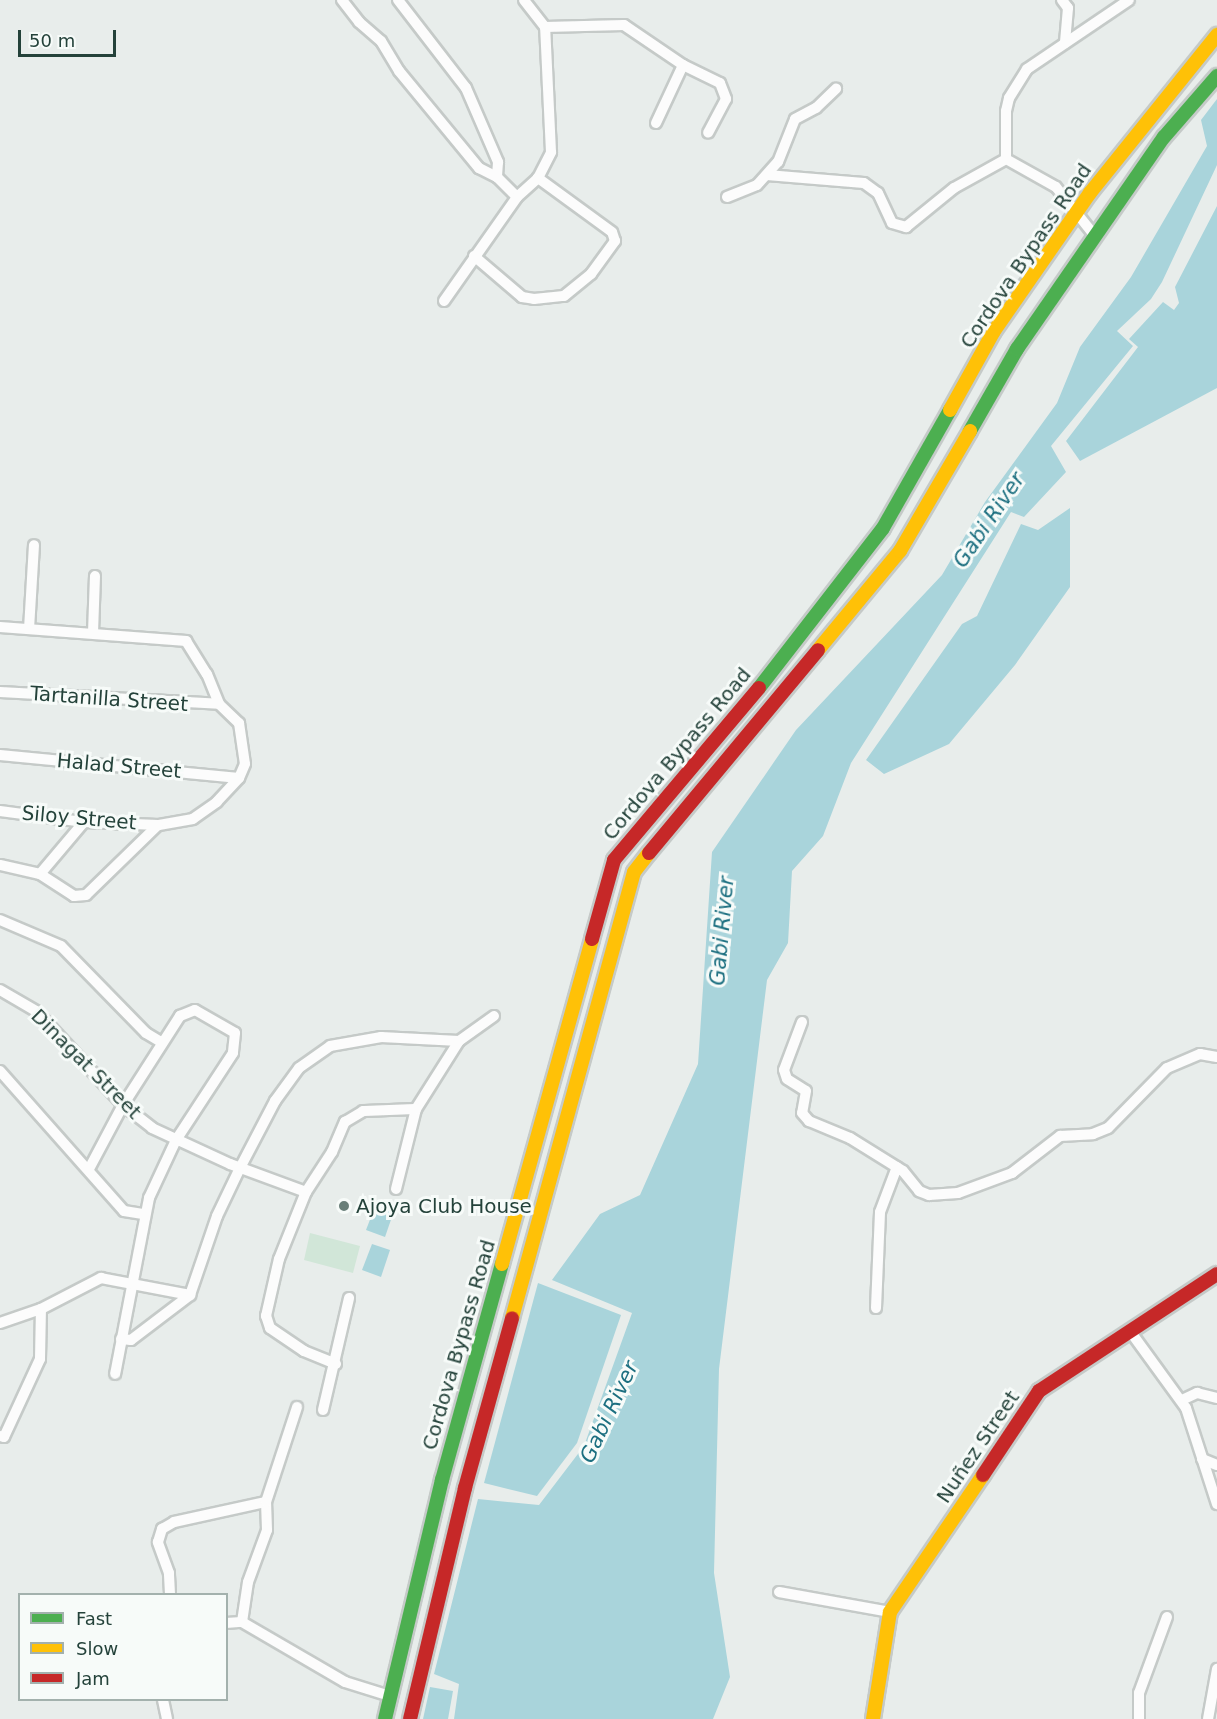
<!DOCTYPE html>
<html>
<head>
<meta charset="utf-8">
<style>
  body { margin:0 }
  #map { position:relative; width:1217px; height:1719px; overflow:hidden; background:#e8edeb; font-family:"DejaVu Sans",sans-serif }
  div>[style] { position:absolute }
  .green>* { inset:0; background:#d1e6d8 }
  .water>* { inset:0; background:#a9d4db }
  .roads { filter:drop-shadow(2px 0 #c5cac8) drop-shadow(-2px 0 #c5cac8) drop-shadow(0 2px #c5cac8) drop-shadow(0 -2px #c5cac8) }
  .street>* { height:10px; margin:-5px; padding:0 5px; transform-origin:5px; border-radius:5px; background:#fcfcfc }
  .fast>* { height:14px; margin:-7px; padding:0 7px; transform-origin:7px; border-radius:7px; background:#4caf50 }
  .slow>* { height:14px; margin:-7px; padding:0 7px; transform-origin:7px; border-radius:7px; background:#ffc107 }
  .jam>* { height:14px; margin:-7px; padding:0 7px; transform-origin:7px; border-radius:7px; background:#c62828 }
  .dots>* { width:16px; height:16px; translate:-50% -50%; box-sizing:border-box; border:3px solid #f7fbf9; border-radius:50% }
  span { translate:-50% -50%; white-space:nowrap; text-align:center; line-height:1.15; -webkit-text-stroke:6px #f7fbf9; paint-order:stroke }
  .street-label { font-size:20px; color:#24423a }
  .poi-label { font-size:20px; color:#24423a }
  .left { translate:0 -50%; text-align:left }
  .water-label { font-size:21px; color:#1c6f80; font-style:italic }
  .legend { position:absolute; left:18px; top:1593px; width:210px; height:108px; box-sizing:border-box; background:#f7fbf9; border:2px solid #a3b1ad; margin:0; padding:8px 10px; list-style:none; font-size:18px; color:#24423a }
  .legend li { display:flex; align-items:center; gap:12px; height:30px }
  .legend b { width:30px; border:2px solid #a3b1ad }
  .scale { position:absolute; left:18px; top:30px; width:98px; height:27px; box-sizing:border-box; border:3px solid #24423a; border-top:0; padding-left:8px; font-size:18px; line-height:21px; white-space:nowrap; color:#24423a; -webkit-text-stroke:4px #f7fbf9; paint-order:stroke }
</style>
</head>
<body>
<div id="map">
  <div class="green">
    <div style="clip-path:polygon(310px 1233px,360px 1246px,353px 1273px,304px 1260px)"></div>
  </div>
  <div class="water">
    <div style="clip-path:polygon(1217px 99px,1217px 165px,1162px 282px,1151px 299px,1117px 331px,1133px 346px,1051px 446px,1066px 472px,1024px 517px,1011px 512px,851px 763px,823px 836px,792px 871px,788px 943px,767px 980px,719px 1369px,714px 1573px,730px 1677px,713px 1719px,454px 1719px,459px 1684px,434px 1674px,478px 1499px,539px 1505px,584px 1446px,632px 1313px,552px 1280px,600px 1214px,640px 1195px,698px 1064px,712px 852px,796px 730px,942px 575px,985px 502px,1057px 403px,1080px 347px,1131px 277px,1207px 146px,1201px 120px)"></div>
    <div style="clip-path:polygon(1217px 206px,1217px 388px,1080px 461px,1066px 441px,1138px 347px,1129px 339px,1163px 302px,1174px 310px,1179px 303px,1175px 287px)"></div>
    <div style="clip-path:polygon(1070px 508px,1070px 587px,1015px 665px,949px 744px,884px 774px,866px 760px,962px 624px,977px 616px,1021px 524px,1038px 530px)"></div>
    <div style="clip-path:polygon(376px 1204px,394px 1211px,385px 1237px,366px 1230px)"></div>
    <div style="clip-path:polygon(372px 1244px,390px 1250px,381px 1277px,362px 1270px)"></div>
    <div style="clip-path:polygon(538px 1283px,621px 1315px,577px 1443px,537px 1496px,484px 1483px)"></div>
    <div style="clip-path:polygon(430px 1687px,453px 1691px,448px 1719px,423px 1719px)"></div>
  </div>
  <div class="roads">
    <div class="street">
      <div style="left:342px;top:0;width:28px;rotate:52deg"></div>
      <div style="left:359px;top:22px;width:29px;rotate:41deg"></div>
      <div style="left:381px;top:41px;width:35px;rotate:59deg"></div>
      <div style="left:399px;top:71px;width:126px;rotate:50.5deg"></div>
      <div style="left:479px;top:168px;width:20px;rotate:27deg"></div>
      <div style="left:497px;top:177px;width:28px;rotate:45deg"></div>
      <div style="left:398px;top:0;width:111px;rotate:52.3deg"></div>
      <div style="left:466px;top:88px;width:81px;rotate:66.6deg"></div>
      <div style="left:498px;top:162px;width:15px;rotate:94deg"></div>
      <div style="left:1062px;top:0;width:10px;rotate:53deg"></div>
      <div style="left:1068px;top:8px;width:35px;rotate:95deg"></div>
      <div style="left:545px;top:27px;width:79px;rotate:-1.5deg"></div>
      <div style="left:624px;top:25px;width:71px;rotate:34.1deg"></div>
      <div style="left:683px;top:65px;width:41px;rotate:25.9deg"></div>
      <div style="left:720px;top:83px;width:17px;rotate:69deg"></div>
      <div style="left:726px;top:99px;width:38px;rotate:118deg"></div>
      <div style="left:656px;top:123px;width:64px;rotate:-65deg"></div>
      <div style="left:1006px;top:159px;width:57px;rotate:29.2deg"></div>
      <div style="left:1056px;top:187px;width:63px;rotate:51.5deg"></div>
      <div style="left:767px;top:175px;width:97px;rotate:4.7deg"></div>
      <div style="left:864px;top:183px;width:17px;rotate:36deg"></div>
      <div style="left:878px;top:193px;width:33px;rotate:65deg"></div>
      <div style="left:892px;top:223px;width:15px;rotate:16deg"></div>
      <div style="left:906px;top:227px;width:62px;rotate:-39.1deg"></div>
      <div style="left:954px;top:188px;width:60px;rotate:-29.1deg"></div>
      <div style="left:1006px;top:159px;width:48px;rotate:-90deg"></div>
      <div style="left:1006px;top:111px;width:13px;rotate:-77deg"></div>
      <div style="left:1009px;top:98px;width:34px;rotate:-58deg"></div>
      <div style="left:1027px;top:69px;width:123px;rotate:-34.1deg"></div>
      <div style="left:727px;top:197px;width:32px;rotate:-22deg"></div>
      <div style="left:757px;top:185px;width:31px;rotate:-48deg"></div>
      <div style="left:778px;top:162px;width:46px;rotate:-68.4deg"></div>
      <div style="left:795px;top:119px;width:24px;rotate:-28deg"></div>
      <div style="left:816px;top:108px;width:28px;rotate:-44deg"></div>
      <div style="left:474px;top:256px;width:63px;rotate:40.5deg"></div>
      <div style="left:522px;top:297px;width:12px;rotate:9deg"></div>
      <div style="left:534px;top:299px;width:30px;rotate:-6deg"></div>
      <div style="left:564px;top:296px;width:35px;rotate:-39deg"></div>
      <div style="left:591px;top:274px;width:41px;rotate:-54deg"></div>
      <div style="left:615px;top:241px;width:9px;rotate:-108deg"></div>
      <div style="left:612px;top:232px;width:92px;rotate:-143.9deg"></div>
      <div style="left:444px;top:301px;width:127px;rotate:-54.9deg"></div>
      <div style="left:517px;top:197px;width:28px;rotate:-42deg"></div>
      <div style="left:538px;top:178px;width:29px;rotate:-63deg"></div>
      <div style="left:551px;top:152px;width:125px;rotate:-92.7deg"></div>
      <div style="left:545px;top:27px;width:34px;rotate:-128deg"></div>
      <div style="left:0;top:627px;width:187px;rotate:4.3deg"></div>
      <div style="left:186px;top:641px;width:39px;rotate:58deg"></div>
      <div style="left:207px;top:674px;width:32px;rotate:68deg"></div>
      <div style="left:219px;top:704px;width:28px;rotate:44deg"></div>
      <div style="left:239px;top:723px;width:41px;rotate:81.7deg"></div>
      <div style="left:245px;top:764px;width:15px;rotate:113deg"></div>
      <div style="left:239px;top:778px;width:33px;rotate:133deg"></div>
      <div style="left:217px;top:802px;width:29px;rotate:145deg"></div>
      <div style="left:193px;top:819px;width:36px;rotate:170deg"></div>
      <div style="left:158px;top:825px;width:100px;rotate:135.8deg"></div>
      <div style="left:86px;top:895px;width:12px;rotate:175deg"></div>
      <div style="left:74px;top:896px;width:40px;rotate:-147.1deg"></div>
      <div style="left:40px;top:874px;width:41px;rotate:-167.3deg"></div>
      <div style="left:29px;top:629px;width:84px;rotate:-86.6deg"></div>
      <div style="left:93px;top:633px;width:57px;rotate:-88deg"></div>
      <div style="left:0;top:692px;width:219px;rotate:3.1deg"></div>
      <div style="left:0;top:755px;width:240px;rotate:5.5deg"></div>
      <div style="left:0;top:811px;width:85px;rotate:7.5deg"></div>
      <div style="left:84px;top:822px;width:74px;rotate:2.3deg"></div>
      <div style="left:40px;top:874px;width:68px;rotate:-49.8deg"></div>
      <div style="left:0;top:920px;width:66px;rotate:23.1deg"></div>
      <div style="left:61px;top:946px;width:122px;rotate:45.7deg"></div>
      <div style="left:146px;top:1033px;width:17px;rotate:31deg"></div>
      <div style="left:0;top:990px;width:42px;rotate:30.3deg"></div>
      <div style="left:36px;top:1011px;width:128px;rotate:47.2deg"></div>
      <div style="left:123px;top:1105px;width:37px;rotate:38deg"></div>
      <div style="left:152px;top:1128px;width:86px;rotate:24.8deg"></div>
      <div style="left:230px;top:1164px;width:81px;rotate:20.2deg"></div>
      <div style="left:802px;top:1022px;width:51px;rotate:110.6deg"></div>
      <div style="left:784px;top:1070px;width:9px;rotate:72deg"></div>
      <div style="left:787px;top:1079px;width:22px;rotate:32deg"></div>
      <div style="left:806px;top:1091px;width:22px;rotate:100deg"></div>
      <div style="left:802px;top:1113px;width:11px;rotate:49deg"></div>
      <div style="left:809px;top:1121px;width:44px;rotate:22.5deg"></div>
      <div style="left:850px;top:1138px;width:62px;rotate:31.9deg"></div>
      <div style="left:903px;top:1171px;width:26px;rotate:51deg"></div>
      <div style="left:919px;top:1191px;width:11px;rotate:22deg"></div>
      <div style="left:929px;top:1195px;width:29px;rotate:-4deg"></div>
      <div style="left:958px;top:1193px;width:58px;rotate:-20.3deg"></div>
      <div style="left:1012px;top:1173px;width:61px;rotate:-37.6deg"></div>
      <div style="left:1060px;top:1136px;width:33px;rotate:-3deg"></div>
      <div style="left:1093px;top:1134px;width:16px;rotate:-22deg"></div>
      <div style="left:1108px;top:1128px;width:84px;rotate:-45.5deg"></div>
      <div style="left:1167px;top:1068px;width:36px;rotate:-23deg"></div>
      <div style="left:1200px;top:1054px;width:17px;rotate:10deg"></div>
      <div style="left:0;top:1071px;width:187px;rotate:48.5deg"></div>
      <div style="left:124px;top:1211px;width:19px;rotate:9deg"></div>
      <div style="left:89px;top:1169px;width:72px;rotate:-62deg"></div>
      <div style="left:123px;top:1105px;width:106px;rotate:-57.4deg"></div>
      <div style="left:180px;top:1016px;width:16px;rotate:-22deg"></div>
      <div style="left:195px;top:1010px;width:46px;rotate:29.9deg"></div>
      <div style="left:235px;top:1033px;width:20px;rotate:96deg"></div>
      <div style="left:233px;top:1053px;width:104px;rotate:123.2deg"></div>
      <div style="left:176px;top:1140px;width:64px;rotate:115deg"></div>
      <div style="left:149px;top:1198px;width:179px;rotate:100.9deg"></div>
      <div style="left:396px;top:1189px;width:82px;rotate:-76deg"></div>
      <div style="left:416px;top:1109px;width:80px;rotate:-57.7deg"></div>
      <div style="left:876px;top:1308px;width:96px;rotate:-87.6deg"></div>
      <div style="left:880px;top:1212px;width:48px;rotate:-69.3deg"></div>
      <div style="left:0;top:1323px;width:43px;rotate:-18.9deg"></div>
      <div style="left:1130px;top:1331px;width:95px;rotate:54deg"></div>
      <div style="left:1186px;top:1408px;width:101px;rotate:72.1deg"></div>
      <div style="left:121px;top:1339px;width:10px;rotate:6deg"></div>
      <div style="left:131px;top:1340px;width:74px;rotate:-37.3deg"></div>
      <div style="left:190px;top:1295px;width:83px;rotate:-71.1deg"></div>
      <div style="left:217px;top:1216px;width:53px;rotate:-64.4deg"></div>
      <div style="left:240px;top:1168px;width:76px;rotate:-62.4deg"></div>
      <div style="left:275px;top:1101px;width:41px;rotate:-54deg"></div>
      <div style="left:299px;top:1068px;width:38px;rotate:-35deg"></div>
      <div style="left:330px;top:1046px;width:52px;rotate:-10deg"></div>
      <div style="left:381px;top:1037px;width:78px;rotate:2.9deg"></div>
      <div style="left:459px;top:1041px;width:43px;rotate:-35.5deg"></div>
      <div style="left:336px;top:1364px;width:35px;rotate:-158deg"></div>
      <div style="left:304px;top:1351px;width:41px;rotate:-145.9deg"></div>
      <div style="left:270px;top:1328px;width:13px;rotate:-108deg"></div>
      <div style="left:266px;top:1316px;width:58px;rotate:-77.2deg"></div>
      <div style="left:279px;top:1259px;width:72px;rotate:-68.1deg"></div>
      <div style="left:306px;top:1192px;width:48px;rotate:-57deg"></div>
      <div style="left:332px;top:1152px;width:33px;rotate:-67deg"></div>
      <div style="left:345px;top:1122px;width:21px;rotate:-31deg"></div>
      <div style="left:363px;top:1111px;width:53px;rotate:-2.2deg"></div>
      <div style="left:1182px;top:1400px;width:17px;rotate:-25deg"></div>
      <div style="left:1197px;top:1393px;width:21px;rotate:14deg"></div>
      <div style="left:323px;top:1410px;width:115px;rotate:-76.9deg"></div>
      <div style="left:0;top:1436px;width:4px;rotate:14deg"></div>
      <div style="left:4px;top:1437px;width:86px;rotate:-65.2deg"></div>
      <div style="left:40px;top:1359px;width:50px;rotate:-88.9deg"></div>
      <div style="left:41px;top:1309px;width:68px;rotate:-27.3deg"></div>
      <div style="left:101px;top:1278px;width:91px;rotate:10.8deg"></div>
      <div style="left:1202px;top:1459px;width:16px;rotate:22deg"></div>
      <div style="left:779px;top:1592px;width:113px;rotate:10.2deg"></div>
      <div style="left:170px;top:1594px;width:21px;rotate:-93deg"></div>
      <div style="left:169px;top:1573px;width:33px;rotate:-110deg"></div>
      <div style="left:158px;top:1542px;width:14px;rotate:-73deg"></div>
      <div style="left:162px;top:1529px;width:14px;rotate:-30deg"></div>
      <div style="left:174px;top:1522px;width:94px;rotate:-12.3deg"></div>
      <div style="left:242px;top:1622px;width:40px;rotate:-81.5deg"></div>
      <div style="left:248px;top:1582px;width:55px;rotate:-69.9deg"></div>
      <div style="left:267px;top:1530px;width:28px;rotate:-92deg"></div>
      <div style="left:266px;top:1502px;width:100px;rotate:-71.9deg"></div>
      <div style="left:226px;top:1623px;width:16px;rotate:-4deg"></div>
      <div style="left:242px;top:1622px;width:119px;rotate:30.2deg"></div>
      <div style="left:345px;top:1682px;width:47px;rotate:17.3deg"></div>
      <div style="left:163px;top:1700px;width:19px;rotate:78deg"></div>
      <div style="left:1139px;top:1719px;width:26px;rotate:-90deg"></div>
      <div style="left:1139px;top:1693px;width:81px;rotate:-69.8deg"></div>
      <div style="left:1208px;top:1719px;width:51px;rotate:-79.8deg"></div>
    </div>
    <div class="fast">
      <div style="left:970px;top:431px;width:95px;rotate:-60.2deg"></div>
      <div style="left:1017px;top:349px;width:258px;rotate:-55.3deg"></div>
      <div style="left:1164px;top:137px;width:81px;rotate:-49deg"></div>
      <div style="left:759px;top:688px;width:202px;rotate:-52.2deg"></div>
      <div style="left:883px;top:528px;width:136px;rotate:-60.4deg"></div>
      <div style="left:385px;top:1719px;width:246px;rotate:-76.6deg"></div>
      <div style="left:442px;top:1480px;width:224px;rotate:-74.5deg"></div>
    </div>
    <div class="slow">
      <div style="left:950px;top:410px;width:90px;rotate:-60.9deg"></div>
      <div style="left:994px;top:331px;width:168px;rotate:-55.2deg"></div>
      <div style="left:1090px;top:193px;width:203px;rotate:-51.2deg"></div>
      <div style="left:818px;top:650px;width:129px;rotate:-50.4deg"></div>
      <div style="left:900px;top:551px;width:139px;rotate:-59.7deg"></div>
      <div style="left:502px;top:1264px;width:337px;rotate:-74.5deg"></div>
      <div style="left:512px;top:1318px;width:462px;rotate:-74.7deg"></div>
      <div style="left:634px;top:872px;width:24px;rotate:-52deg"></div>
      <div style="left:873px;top:1719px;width:108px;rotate:-81deg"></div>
      <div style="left:890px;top:1612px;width:166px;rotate:-55.8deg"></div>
    </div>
    <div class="jam">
      <div style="left:649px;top:853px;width:264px;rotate:-50.2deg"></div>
      <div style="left:592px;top:939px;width:82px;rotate:-74.4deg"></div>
      <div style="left:614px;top:860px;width:225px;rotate:-49.9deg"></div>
      <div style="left:983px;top:1475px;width:101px;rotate:-56.3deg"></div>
      <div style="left:1039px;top:1391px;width:213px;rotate:-33.3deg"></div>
      <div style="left:410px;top:1719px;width:237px;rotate:-76.6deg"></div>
      <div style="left:465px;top:1488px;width:176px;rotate:-74.5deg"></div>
    </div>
  </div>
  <div class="dots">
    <div style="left:344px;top:1206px;background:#697e78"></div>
  </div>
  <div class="street-label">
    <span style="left:1026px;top:256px;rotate:-56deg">Cordova Bypass Road</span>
    <span style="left:109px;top:699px;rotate:4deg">Tartanilla Street</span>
    <span style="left:677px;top:754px;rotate:-50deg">Cordova Bypass Road</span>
    <span style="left:119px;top:766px;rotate:5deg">Halad Street</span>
    <span style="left:79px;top:818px;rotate:5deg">Siloy Street</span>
    <span style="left:86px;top:1064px;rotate:45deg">Dinagat Street</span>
    <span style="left:459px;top:1345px;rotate:-74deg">Cordova Bypass Road</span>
    <span style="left:978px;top:1447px;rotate:-56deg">Nuñez Street</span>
  </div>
  <div class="poi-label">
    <span class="left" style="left:356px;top:1206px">Ajoya Club House</span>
  </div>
  <div class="water-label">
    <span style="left:989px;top:520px;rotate:-56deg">Gabi River</span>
    <span style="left:722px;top:931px;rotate:-85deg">Gabi River</span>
    <span style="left:609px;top:1412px;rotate:-65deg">Gabi River</span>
  </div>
  <ul class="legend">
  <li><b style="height:8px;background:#4caf50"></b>Fast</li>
  <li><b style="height:8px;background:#ffc107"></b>Slow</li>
  <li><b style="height:8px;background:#c62828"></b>Jam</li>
  </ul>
  <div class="scale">50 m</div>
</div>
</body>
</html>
